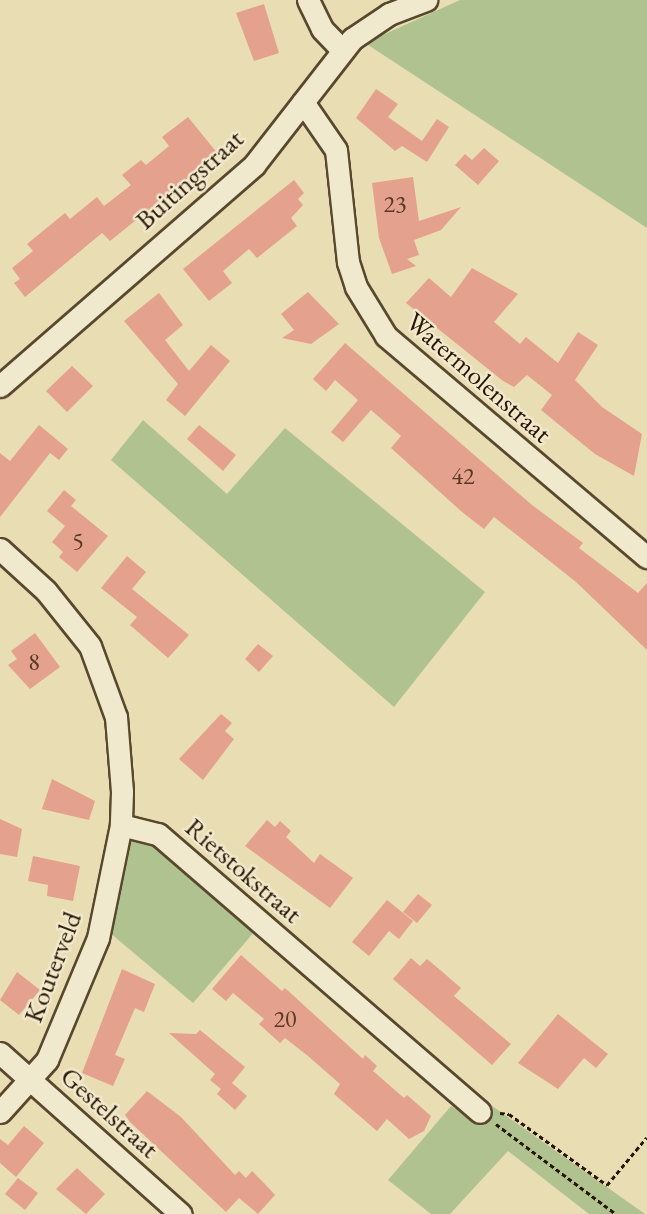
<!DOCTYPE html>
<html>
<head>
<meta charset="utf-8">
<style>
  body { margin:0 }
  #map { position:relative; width:647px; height:1214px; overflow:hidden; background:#e9ddb3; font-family:"EB Garamond",serif }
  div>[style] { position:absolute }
  .green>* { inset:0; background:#b1c291 }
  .building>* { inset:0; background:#e4a18e }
  .path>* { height:3px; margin-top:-1.5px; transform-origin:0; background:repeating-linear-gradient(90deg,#281600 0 4.5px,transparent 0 7.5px) }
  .roads { filter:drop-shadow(2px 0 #58482d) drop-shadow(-2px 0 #58482d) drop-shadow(0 2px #58482d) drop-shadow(0 -2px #58482d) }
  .street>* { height:21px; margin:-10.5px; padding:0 10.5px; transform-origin:10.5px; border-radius:10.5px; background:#f1e9ce }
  span { translate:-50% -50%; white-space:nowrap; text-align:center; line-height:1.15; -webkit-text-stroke:5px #f1e9ce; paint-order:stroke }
  .number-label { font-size:24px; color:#573924 }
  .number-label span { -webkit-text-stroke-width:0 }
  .street-label { font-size:27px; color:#281600 }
</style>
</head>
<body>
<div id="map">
  <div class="green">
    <div style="clip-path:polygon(460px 0,647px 0,647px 228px,365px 43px)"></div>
    <div style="clip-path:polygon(143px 420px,227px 494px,285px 428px,485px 592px,394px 707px,111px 460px)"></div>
    <div style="clip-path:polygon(132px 841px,156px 842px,255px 931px,193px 1003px,109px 932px,124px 853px)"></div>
    <div style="clip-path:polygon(478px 1096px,645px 1214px,589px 1214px,508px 1151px,450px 1214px,431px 1214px,388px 1180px,451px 1106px,464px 1114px)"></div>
  </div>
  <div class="building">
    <div style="clip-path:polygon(264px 4px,279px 53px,254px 61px,236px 13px)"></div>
    <div style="clip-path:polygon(376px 89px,398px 104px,388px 117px,422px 141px,437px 119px,449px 127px,427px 162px,402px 146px,395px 151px,356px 118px)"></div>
    <div style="clip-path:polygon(188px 117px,218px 154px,110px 241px,102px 233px,25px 297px,14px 283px,20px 279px,12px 268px,33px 251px,27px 244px,65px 213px,70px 219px,97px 197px,104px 206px,131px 185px,122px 175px,141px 160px,146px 165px,169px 146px,162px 137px)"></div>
    <div style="clip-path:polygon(484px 148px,499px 161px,478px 185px,455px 165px,465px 154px,472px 160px)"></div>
    <div style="clip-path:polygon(413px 177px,419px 221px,461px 207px,441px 230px,414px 240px,419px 255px,407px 259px,416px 266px,392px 274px,379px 238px,372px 183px)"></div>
    <div style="clip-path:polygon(294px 180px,304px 193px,298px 199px,303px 205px,291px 218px,297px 226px,257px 258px,249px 249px,223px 271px,232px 283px,209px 301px,183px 269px)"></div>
    <div style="clip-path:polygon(472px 268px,518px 294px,494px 322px,520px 344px,526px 337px,558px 363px,578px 332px,598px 345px,575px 380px,602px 407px,642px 434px,634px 476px,595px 454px,541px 410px,552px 395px,527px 375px,514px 387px,503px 381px,406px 303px,429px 278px,451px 297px)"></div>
    <div style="clip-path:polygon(308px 292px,339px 324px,311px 344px,282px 338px,294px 330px,281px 314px)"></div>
    <div style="clip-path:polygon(159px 293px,183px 325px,165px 340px,189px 371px,211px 345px,230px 361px,185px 416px,166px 400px,178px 384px,124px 321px)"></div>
    <div style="clip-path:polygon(345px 343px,532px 505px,583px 543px,579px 548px,638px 593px,647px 583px,647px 650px,576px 582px,494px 517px,484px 529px,462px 512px,391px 448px,401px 436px,371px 410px,343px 442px,331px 432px,358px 400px,335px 380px,326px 391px,313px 379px)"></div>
    <div style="clip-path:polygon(72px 366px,93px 386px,67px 412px,46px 391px)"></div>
    <div style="clip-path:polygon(39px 425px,68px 449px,59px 460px,50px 453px,0 517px,0 453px,10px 461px)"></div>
    <div style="clip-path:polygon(199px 425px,236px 455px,223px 471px,187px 439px)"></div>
    <div style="clip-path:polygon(64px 490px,76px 500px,71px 506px,108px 536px,77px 572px,59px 557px,63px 552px,52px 542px,65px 526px,47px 511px)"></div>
    <div style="clip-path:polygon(127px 556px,146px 572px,132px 589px,189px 635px,168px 658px,130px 625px,137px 617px,101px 588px)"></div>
    <div style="clip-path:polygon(35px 633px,60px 667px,30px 689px,8px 665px,17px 659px,11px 651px)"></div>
    <div style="clip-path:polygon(258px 644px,273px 656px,259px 672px,245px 659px)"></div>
    <div style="clip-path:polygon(221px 714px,232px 723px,225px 731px,234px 739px,203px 780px,179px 759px)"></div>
    <div style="clip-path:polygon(52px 779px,95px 801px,89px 820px,42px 809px)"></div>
    <div style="clip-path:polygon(0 819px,22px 829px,17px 857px,0 854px)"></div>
    <div style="clip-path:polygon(267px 820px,275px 827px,280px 821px,291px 831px,286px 837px,314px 863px,320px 854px,353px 878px,330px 908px,245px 846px)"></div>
    <div style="clip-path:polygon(33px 856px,80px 866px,73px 901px,47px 896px,48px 885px,28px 881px)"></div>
    <div style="clip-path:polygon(418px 894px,432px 905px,417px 923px,403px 912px)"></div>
    <div style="clip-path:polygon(387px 900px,413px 921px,399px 939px,389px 931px,369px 956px,352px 942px)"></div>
    <div style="clip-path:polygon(241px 955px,282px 991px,285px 988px,363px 1059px,365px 1055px,377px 1066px,373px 1071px,404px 1098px,407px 1095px,431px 1116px,424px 1131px,409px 1139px,387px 1119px,377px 1131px,334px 1094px,340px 1084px,308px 1056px,285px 1038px,280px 1043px,259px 1024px,264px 1019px,233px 993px,226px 1001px,212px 989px)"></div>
    <div style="clip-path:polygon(411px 958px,420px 966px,427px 959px,439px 969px,461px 988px,454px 996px,511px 1044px,492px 1065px,393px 979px)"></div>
    <div style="clip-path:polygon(122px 969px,155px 984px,144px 1012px,135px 1008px,115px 1055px,125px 1059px,113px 1086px,82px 1073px)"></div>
    <div style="clip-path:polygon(17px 972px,40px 990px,19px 1015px,0 1000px)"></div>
    <div style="clip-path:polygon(558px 1014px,608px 1054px,596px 1068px,584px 1058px,558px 1089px,518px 1063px)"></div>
    <div style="clip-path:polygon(200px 1030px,245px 1067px,232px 1083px,247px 1096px,235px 1110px,217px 1094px,221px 1089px,210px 1080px,215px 1074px,169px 1033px,196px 1034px)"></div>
    <div style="clip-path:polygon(147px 1091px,181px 1117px,235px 1175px,239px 1171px,246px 1178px,252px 1171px,264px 1183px,275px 1195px,258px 1214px,239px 1198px,226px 1212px,130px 1122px,125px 1115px)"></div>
    <div style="clip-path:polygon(24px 1126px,44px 1143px,16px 1177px,0 1163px,0 1139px,8px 1145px)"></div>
    <div style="clip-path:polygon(77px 1168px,105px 1194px,86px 1214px,56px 1189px)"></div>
    <div style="clip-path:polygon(18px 1178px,38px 1193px,25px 1210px,5px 1194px)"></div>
  </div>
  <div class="path">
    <div style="left:500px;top:1113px;width:9px;rotate:6deg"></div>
    <div style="left:509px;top:1114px;width:121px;rotate:35.9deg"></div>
    <div style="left:607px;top:1185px;width:62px;rotate:-50.2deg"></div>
    <div style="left:496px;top:1124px;width:150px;rotate:36.9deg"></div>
  </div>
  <div class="roads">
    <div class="street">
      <div style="left:308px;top:0;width:32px;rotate:64deg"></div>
      <div style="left:322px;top:29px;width:29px;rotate:46deg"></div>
      <div style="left:303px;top:102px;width:58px;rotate:55.5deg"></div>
      <div style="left:336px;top:150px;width:113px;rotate:83.9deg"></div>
      <div style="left:348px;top:262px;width:26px;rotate:72deg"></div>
      <div style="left:356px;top:287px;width:57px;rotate:58.5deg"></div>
      <div style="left:386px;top:336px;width:342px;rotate:40.3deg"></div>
      <div style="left:0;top:386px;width:337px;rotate:-41deg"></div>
      <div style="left:254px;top:165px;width:160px;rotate:-52.1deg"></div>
      <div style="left:352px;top:39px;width:45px;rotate:-34deg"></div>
      <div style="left:389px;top:14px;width:40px;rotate:-21deg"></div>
      <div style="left:0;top:549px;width:62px;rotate:42.4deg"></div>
      <div style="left:46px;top:591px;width:70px;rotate:51.3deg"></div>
      <div style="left:90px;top:646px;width:76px;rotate:69.9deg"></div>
      <div style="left:116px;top:717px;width:75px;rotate:85.4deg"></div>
      <div style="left:122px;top:792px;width:33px;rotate:92deg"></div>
      <div style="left:121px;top:825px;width:115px;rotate:101.5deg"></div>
      <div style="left:98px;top:938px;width:132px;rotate:112.7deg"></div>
      <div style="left:47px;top:1060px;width:70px;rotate:132.1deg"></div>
      <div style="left:121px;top:825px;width:38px;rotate:14deg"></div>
      <div style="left:158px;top:834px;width:425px;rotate:40.8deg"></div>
      <div style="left:0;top:1053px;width:242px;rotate:41.7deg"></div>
    </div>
  </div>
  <div class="number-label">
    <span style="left:395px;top:204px">23</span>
    <span style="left:463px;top:476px">42</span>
    <span style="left:78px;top:541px">5</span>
    <span style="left:34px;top:662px">8</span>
    <span style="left:285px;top:1019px">20</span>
  </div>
  <div class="street-label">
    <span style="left:189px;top:179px;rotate:-42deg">Buitingstraat</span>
    <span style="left:479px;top:377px;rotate:41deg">Watermolenstraat</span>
    <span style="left:244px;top:870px;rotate:41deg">Rietstokstraat</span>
    <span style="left:52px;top:967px;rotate:-69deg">Kouterveld</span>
    <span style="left:110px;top:1112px;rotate:42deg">Gestelstraat</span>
  </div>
</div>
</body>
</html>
